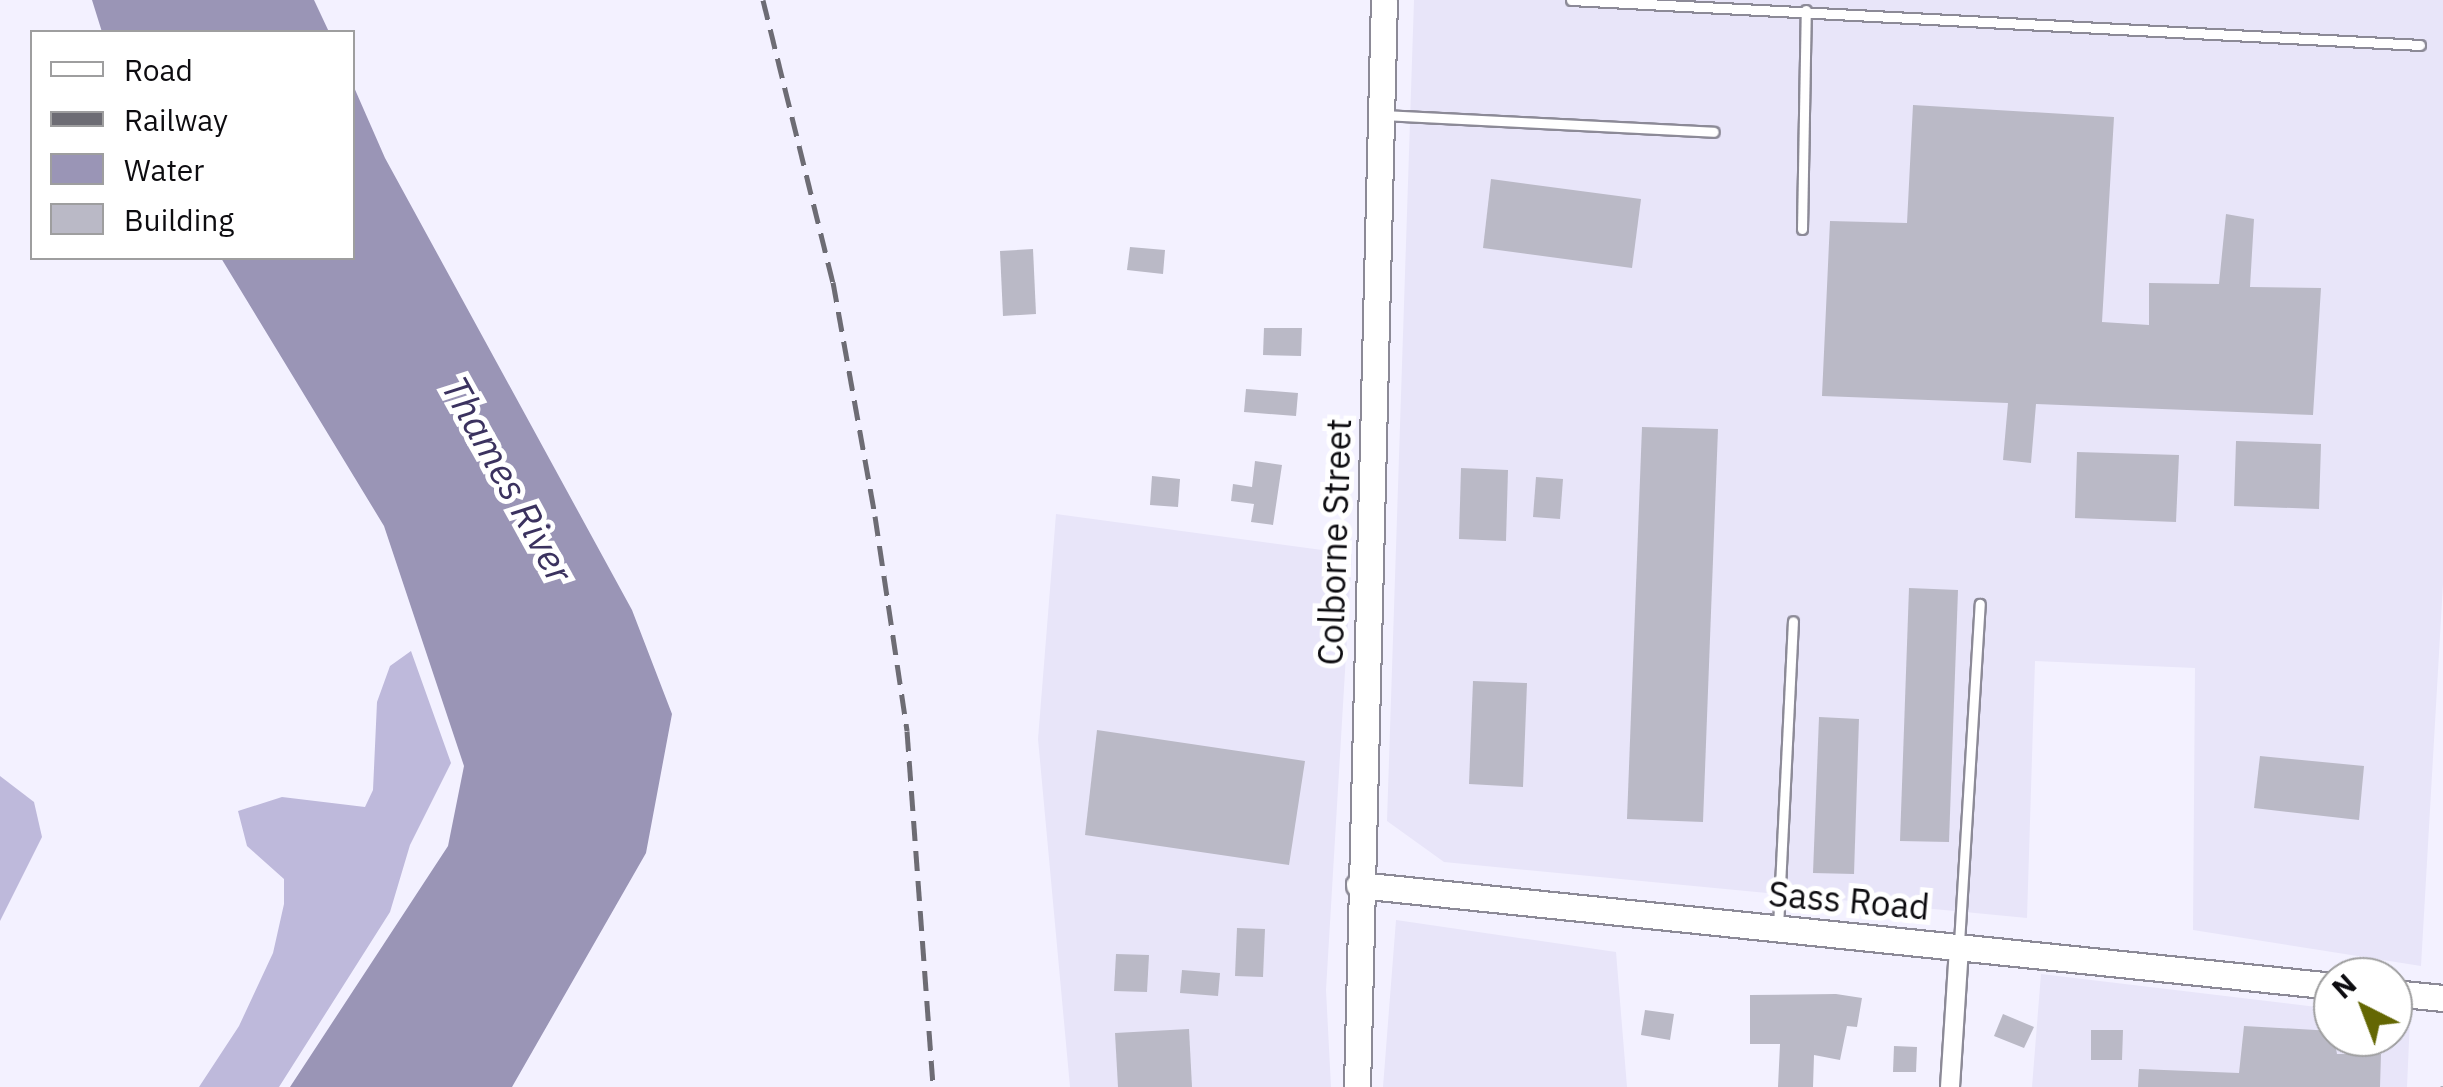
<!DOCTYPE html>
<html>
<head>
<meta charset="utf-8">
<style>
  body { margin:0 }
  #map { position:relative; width:2443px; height:1087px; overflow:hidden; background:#f3f1ff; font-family:"IBM Plex Sans",sans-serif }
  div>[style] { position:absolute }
  .built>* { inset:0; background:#e8e5f9 }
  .forest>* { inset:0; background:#beb9db }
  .water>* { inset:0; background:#9a95b6 }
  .building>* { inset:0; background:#bab9c6 }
  .roads { filter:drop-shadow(2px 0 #8c8a97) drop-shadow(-2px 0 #8c8a97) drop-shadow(0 2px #8c8a97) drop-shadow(0 -2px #8c8a97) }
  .lane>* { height:9px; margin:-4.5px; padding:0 4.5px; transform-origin:4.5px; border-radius:4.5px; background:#fff }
  .street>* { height:18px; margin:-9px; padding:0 9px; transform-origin:9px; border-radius:9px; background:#fff }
  .secondary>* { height:25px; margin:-12.5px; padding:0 12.5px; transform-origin:12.5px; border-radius:12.5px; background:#fff }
  .rail>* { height:5px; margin-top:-2.5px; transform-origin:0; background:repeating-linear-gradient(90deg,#6d6c74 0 20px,transparent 0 30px) }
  span { translate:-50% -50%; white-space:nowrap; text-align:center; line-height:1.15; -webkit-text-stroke:10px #fff; paint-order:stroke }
  .street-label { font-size:35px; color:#0d0c10 }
  .water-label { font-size:38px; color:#3b325f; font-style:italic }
  .legend { position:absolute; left:30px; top:30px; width:325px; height:230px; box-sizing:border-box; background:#fff; border:2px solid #9e9e9f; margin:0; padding:12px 18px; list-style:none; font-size:30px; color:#0d0c10 }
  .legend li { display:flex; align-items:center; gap:20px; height:50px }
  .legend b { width:50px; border:2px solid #9e9e9f }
  .north { position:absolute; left:2313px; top:957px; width:100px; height:100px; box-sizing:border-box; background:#fff; border:2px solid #9e9e9f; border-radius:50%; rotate:318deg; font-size:28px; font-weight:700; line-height:40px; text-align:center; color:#0d0c10 }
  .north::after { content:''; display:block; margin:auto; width:35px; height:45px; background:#646703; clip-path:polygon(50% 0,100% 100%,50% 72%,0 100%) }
</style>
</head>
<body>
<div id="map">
  <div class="built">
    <div style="clip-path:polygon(1414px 0,2443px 0,2443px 584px,2421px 966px,2193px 930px,2195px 668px,2035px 661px,2027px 918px,1444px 862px,1387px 821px)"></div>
    <div style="clip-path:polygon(1056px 514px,1352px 554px,1326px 990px,1331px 1087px,1070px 1087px,1038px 739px)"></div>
    <div style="clip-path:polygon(1396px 920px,1616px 952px,1627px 1087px,1383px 1087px)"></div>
    <div style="clip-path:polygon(2041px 974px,2333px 1009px,2333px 1037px,2393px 1037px,2393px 1017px,2410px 1019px,2407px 1087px,2032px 1087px)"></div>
  </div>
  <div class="forest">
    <div style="clip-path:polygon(411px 651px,451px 763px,410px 845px,390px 912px,279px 1087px,199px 1087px,239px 1026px,273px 953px,284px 904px,284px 879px,247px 846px,238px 811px,282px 797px,365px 807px,373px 790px,377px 702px,390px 666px)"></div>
    <div style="clip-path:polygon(0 776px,34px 802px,42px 837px,0 921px)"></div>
  </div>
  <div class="water">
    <div style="clip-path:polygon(92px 0,314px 0,329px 32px,102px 32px)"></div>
    <div style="clip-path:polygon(353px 85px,385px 158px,632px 610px,672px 714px,646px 853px,512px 1087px,290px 1087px,448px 846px,464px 766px,384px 526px,221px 258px,352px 258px)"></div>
  </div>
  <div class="building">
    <div style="clip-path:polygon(1913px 105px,2114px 117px,2102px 322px,2149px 325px,2149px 283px,2219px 284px,2226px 214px,2254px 219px,2250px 287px,2321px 288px,2313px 415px,2036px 404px,2031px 463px,2003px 460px,2008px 403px,1822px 396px,1830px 221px,1907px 223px)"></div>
    <div style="clip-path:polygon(1491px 179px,1641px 199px,1632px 268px,1483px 248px)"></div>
    <div style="clip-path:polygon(1130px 247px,1165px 250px,1163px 274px,1127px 270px)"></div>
    <div style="clip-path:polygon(1033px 249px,1036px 314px,1003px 316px,1000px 251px)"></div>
    <div style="clip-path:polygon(1264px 328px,1302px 328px,1301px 356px,1263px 355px)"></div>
    <div style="clip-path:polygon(1246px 389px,1298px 393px,1296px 416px,1244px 412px)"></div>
    <div style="clip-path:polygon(1642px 427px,1718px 429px,1703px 822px,1627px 819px)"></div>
    <div style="clip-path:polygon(2236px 441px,2321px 444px,2319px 509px,2234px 506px)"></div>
    <div style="clip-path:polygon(2077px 452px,2179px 455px,2176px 522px,2075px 518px)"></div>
    <div style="clip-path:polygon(1255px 461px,1282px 465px,1273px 525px,1251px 522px,1254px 504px,1231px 501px,1233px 484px,1252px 487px)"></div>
    <div style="clip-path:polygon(1461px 468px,1508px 470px,1506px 541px,1459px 539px)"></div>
    <div style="clip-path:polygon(1152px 476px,1180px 479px,1178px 507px,1150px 505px)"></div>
    <div style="clip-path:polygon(1536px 477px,1563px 479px,1560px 519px,1533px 517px)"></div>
    <div style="clip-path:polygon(1909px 588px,1958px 590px,1949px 842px,1900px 841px)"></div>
    <div style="clip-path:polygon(1473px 681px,1527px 683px,1523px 787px,1469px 784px)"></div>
    <div style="clip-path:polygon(1819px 717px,1859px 719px,1854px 874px,1813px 873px)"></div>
    <div style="clip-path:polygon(1097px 730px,1305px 761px,1289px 865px,1085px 835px)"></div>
    <div style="clip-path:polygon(2260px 756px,2364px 766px,2359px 820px,2254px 808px)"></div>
    <div style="clip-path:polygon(1237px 928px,1265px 929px,1263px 977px,1235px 976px)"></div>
    <div style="clip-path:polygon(1116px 954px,1149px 955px,1147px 992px,1114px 991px)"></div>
    <div style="clip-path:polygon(1182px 970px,1220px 973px,1218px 996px,1180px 993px)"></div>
    <div style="clip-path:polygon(1836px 994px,1862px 998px,1857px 1027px,1847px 1026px,1840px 1060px,1814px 1055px,1813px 1087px,1778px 1087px,1780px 1044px,1750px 1044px,1750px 995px)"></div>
    <div style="clip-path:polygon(1645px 1010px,1674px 1014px,1670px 1040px,1641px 1035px)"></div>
    <div style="clip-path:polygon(2003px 1014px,2034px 1027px,2024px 1048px,1994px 1036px)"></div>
    <div style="clip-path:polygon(2244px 1026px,2333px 1031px,2337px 1054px,2381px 1054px,2380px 1087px,2138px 1087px,2139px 1069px,2239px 1073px)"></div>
    <div style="clip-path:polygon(1189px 1029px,1192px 1087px,1118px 1087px,1115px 1033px)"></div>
    <div style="clip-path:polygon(2091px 1030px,2123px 1030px,2122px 1060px,2091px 1060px)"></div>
    <div style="clip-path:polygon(1894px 1046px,1917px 1047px,1916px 1072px,1893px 1072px)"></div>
  </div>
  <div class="roads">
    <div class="lane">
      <div style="left:1571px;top:0;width:850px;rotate:3.03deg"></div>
      <div style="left:1382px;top:115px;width:332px;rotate:2.9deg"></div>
      <div style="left:1802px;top:229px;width:219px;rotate:-89deg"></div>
      <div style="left:1778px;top:927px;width:306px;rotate:-87.2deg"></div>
      <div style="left:1959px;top:943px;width:340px;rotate:-86.5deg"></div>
    </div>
    <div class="street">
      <div style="left:1950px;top:1087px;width:141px;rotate:-86.3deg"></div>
    </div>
    <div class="secondary">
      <div style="left:1359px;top:885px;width:979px;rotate:5.92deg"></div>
      <div style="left:2393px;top:993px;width:50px;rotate:5.7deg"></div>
      <div style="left:1357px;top:1087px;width:1087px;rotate:-88.58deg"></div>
    </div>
  </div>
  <div class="rail">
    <div style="left:763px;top:0;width:291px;rotate:76.1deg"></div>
    <div style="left:833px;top:282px;width:238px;rotate:79.8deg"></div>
    <div style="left:875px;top:516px;width:217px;rotate:81.5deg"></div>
    <div style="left:907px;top:731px;width:357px;rotate:85.8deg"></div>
    <div style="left:2443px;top:1087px;width:1px;rotate:-90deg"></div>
  </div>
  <div class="street-label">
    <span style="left:1334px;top:542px;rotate:-88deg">Colborne Street</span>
    <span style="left:1849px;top:900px;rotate:5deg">Sass Road</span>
  </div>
  <div class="water-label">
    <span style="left:508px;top:479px;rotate:61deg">Thames River</span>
  </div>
  <ul class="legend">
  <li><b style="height:12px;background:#fff"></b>Road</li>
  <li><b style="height:12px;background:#6d6c74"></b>Railway</li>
  <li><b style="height:28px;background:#9a95b6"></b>Water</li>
  <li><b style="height:28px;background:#bab9c6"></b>Building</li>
  </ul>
  <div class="north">N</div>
</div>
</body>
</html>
